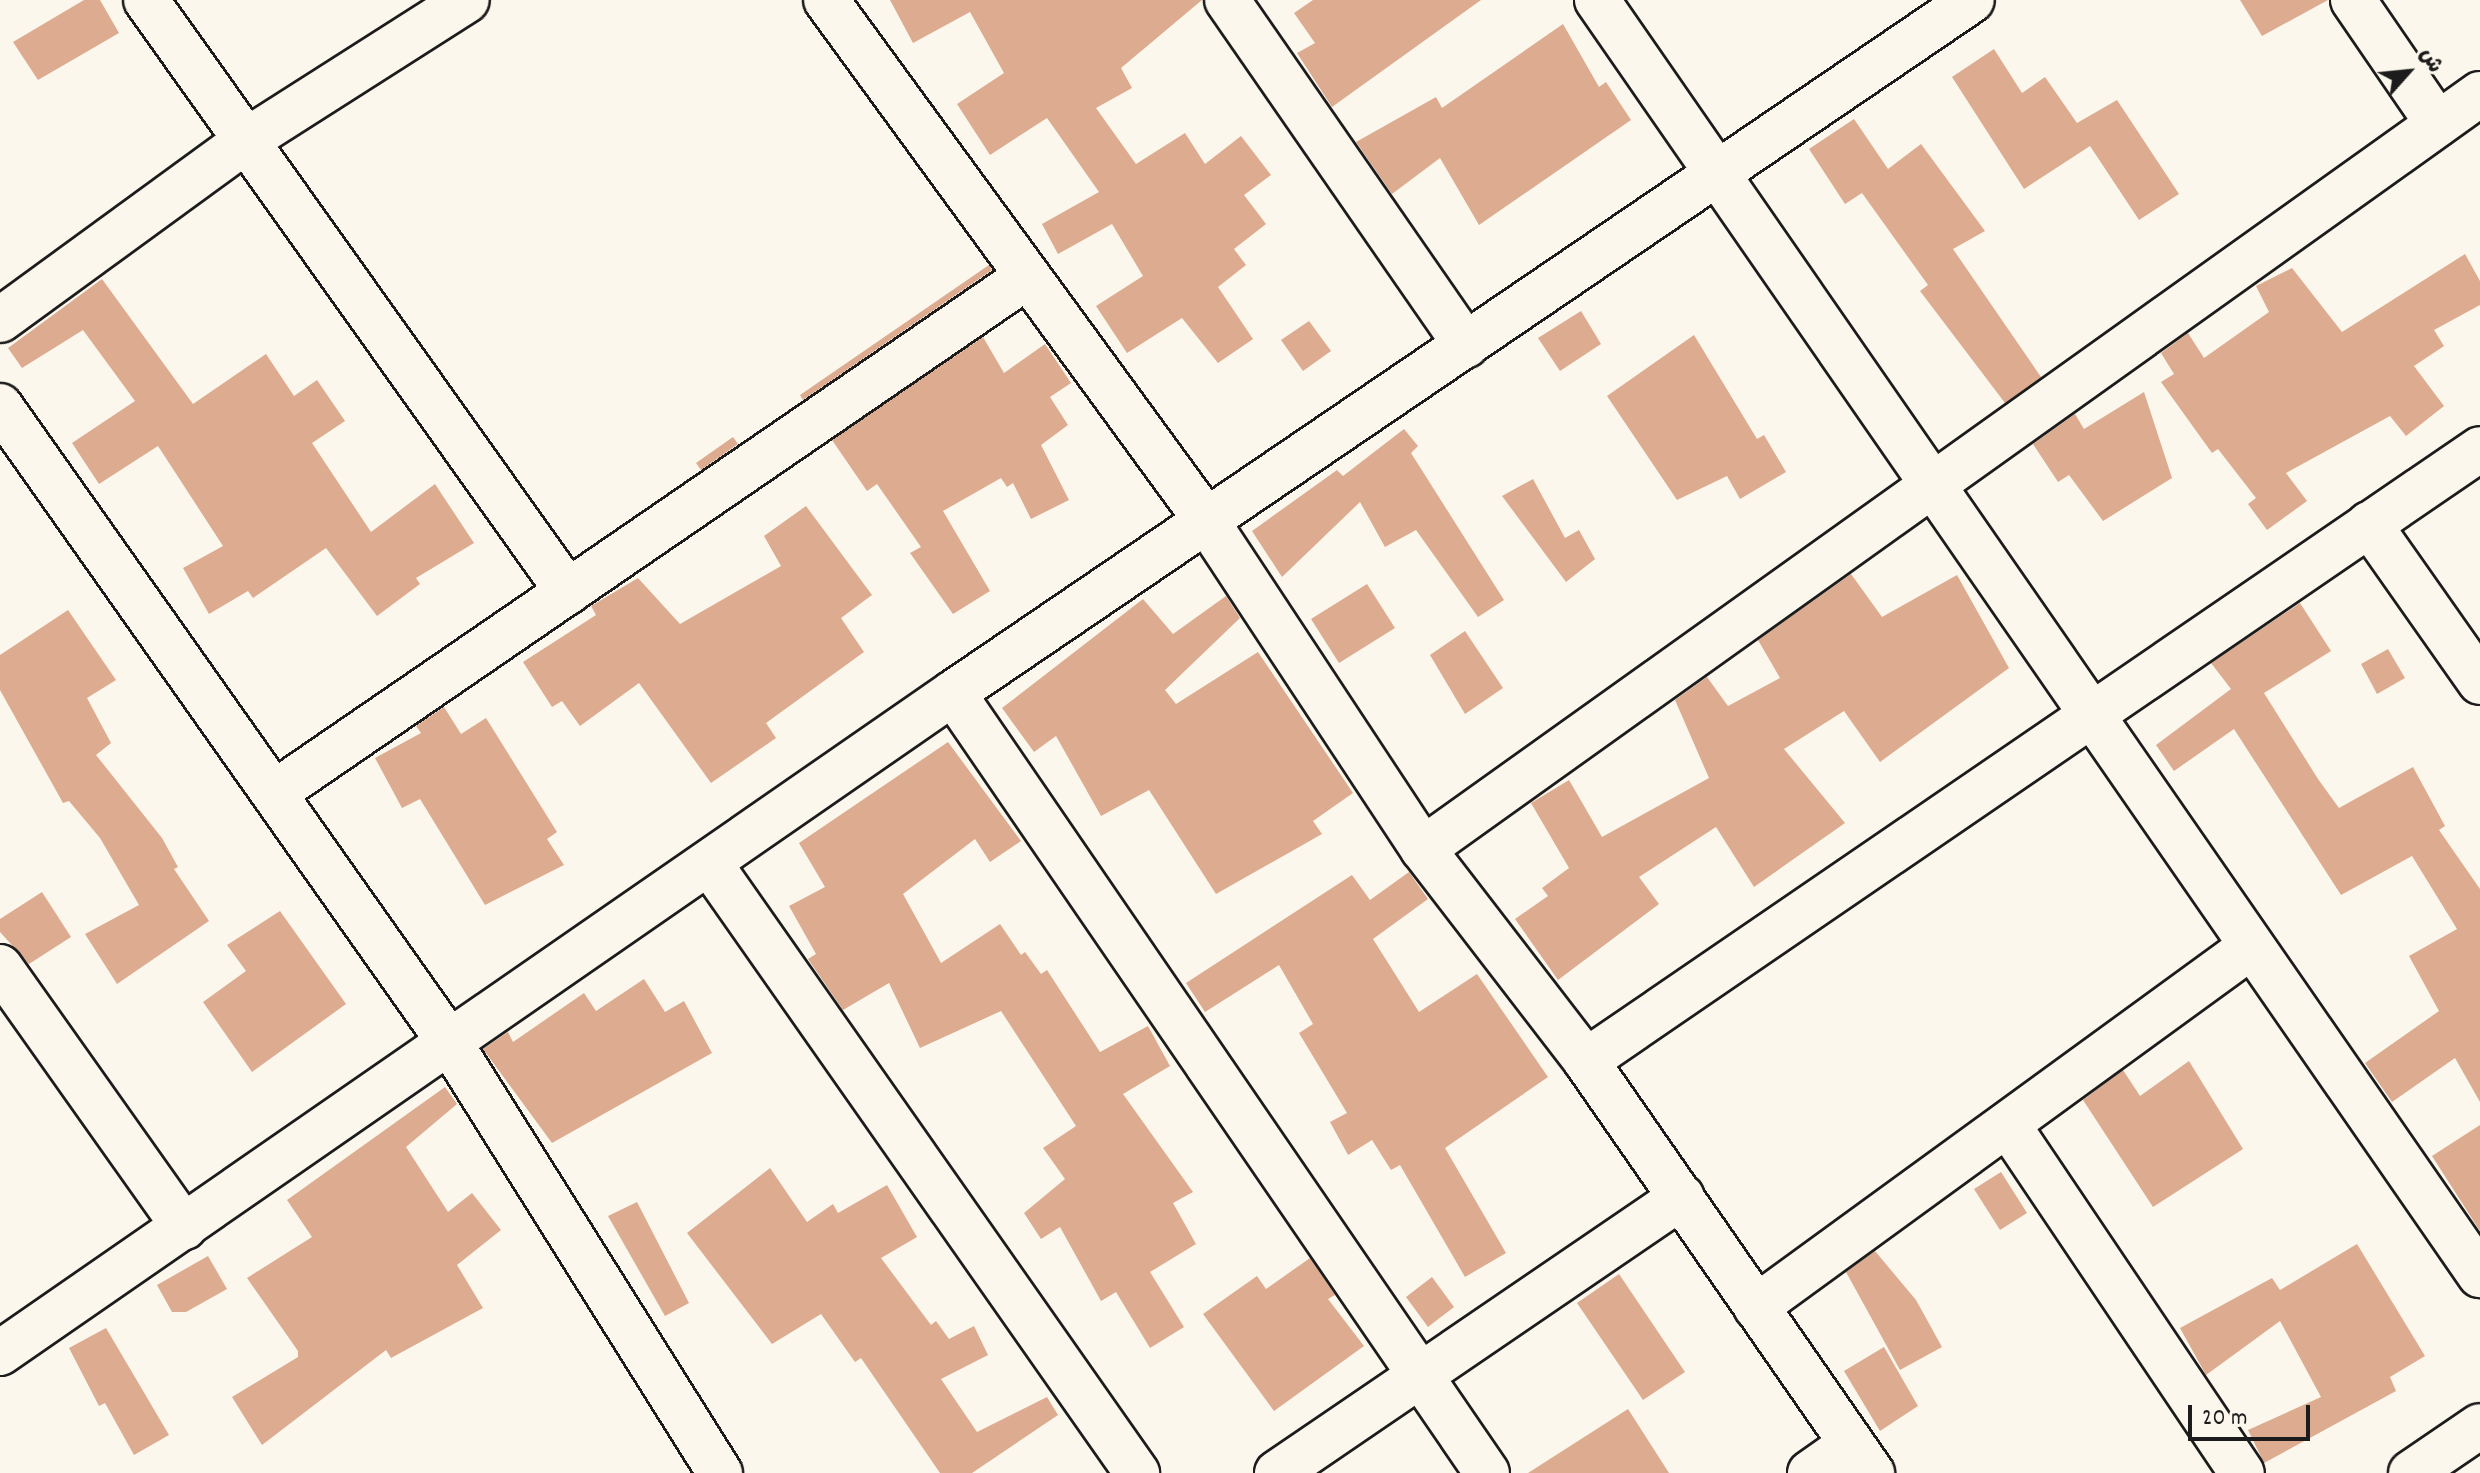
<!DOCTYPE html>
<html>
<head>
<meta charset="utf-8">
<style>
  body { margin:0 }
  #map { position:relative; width:2480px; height:1473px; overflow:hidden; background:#fbf7ec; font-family:Dekko,"Playpen Sans Arabic",sans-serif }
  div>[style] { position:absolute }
  .building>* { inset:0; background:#ddab90 }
  .roads { filter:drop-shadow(2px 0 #1c1c1c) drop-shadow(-2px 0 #1c1c1c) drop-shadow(0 2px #1c1c1c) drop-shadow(0 -2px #1c1c1c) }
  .street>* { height:44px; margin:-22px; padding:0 22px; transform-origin:22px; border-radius:22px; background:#fbf7ec }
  span { translate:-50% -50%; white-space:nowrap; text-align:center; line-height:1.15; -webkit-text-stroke:7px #fbf7ec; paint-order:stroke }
  .north { position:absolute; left:2368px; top:32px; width:80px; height:80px; -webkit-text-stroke:6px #fbf7ec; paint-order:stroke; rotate:63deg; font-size:22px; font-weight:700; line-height:32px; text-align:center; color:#1c1c1c }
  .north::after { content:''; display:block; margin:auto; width:28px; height:36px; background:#1c1c1c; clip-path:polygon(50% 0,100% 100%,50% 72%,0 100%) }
  .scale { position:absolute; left:2188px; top:1405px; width:122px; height:36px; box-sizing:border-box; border:4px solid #1c1c1c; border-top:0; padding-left:10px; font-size:24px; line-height:28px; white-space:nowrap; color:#1c1c1c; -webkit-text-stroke:6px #fbf7ec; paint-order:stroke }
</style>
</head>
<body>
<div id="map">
  <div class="building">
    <div style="clip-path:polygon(84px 0,100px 0,119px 33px,38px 80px,13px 42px)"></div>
    <div style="clip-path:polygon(890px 0,1202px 0,1121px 68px,1132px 88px,1096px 108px,1136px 164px,1185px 133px,1205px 164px,1241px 136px,1271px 175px,1244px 195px,1266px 224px,1234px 249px,1246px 265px,1218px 287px,1253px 339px,1218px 363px,1182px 318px,1127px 353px,1096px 306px,1143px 276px,1112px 224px,1058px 254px,1042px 224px,1099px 192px,1047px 118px,990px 155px,957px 104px,1004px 73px,970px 12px,913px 43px)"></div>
    <div style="clip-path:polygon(1313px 0,1481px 0,1332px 107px,1297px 53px,1315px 43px,1294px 13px)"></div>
    <div style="clip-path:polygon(2240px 0,2328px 0,2262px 36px)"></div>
    <div style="clip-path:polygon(1563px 24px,1599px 87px,1606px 82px,1631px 120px,1479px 225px,1440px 158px,1392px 194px,1356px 142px,1436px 97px,1442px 108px)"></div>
    <div style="clip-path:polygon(1994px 49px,2022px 93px,2045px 77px,2077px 123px,2117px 100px,2179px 194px,2139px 220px,2090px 146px,2024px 189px,1952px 77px)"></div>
    <div style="clip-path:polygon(1854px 119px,1888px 169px,1921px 144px,1985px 231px,1953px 249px,2041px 377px,2005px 403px,1920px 291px,1928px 285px,1862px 193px,1845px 204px,1809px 149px)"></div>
    <div style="clip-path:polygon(2465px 254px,2480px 281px,2480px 305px,2434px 330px,2444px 346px,2414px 366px,2444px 406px,2406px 436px,2390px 416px,2286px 473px,2307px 501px,2267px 530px,2248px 504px,2256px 498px,2218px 449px,2212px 453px,2161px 382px,2174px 374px,2161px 353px,2188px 333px,2204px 358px,2269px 312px,2256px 286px,2292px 268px,2342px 332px)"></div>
    <div style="clip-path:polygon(989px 265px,992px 270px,803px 400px,800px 395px)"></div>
    <div style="clip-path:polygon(102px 279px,193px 404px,266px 354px,294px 396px,317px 380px,345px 421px,312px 443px,371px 532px,435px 484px,474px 543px,416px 578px,420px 584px,377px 616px,326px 548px,253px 598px,248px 591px,209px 614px,183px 568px,223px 546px,158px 446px,99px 484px,72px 443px,135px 401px,83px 330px,22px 368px,8px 348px)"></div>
    <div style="clip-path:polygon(1581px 311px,1601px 344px,1560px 371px,1538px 338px)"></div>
    <div style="clip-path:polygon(1309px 321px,1331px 351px,1303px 371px,1281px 340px)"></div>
    <div style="clip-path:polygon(1694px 335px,1757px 439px,1764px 435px,1786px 472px,1740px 499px,1727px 476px,1677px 500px,1607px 396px)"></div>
    <div style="clip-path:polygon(983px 337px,1004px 373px,1045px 344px,1071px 383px,1050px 397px,1068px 425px,1041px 445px,1069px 500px,1031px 519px,1013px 483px,1007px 487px,1001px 478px,943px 511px,990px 591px,953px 614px,910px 553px,921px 547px,877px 484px,867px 491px,832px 440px)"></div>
    <div style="clip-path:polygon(2144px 392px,2172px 478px,2103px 521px,2069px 475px,2058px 482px,2033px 444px,2075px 414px,2084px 429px)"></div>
    <div style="clip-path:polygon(1404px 429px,1418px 446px,1411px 453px,1504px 600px,1478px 617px,1416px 530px,1385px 547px,1360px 502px,1282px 577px,1252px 531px,1337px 470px,1343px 476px)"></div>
    <div style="clip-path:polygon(733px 437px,738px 444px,701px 470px,696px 463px)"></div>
    <div style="clip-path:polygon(1533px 479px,1565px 538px,1579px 530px,1595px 559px,1566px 582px,1502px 496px)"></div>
    <div style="clip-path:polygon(806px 506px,872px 595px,841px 618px,864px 652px,766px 723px,776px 738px,711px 783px,639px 683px,580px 726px,562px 701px,552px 707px,523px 662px,596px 615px,591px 606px,638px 578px,680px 624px,781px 566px,764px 536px)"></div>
    <div style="clip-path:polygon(1851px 574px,1882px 617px,1957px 575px,2009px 668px,1880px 762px,1844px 711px,1784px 749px,1845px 823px,1754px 887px,1716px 827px,1639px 877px,1659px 904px,1558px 980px,1515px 919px,1548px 896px,1542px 888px,1569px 868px,1531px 803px,1569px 780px,1602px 837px,1709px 778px,1675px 700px,1707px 677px,1728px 706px,1780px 678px,1758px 640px)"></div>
    <div style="clip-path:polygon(1367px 584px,1395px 628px,1339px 663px,1311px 619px)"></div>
    <div style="clip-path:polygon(1226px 596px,1240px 618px,1165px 690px,1176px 704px,1258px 652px,1353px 793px,1313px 821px,1322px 834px,1216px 894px,1149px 790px,1101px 816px,1056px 736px,1034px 752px,1002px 708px,1143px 599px,1173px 634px)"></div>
    <div style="clip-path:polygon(2300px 603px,2331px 651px,2264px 693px,2318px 779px,2339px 808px,2413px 767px,2445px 826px,2439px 830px,2480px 889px,2480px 1102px,2455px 1058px,2392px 1102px,2365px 1063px,2439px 1011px,2409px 956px,2457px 929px,2412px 856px,2341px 895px,2234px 729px,2174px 771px,2156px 745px,2231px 689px,2211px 663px)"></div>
    <div style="clip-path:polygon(68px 610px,116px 680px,87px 698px,111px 743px,96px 755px,162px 838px,178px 867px,174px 869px,209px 921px,117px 984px,85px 934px,139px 905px,100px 838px,69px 801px,63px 803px,0 690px,0 655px)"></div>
    <div style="clip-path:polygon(1465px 631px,1503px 688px,1465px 714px,1430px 655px)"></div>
    <div style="clip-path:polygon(2388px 649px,2405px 678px,2377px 694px,2361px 664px)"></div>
    <div style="clip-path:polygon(444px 707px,461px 734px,486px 718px,557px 832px,547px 839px,564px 865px,485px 905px,420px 799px,402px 808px,375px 758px,421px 733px,416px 726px)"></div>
    <div style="clip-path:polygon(948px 742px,1021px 841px,990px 862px,975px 839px,903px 894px,941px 963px,1000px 924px,1021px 955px,1025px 952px,1041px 974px,1047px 970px,1100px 1052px,1148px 1026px,1170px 1066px,1123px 1094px,1193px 1192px,1173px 1203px,1196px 1244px,1150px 1272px,1184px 1327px,1150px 1348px,1116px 1292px,1101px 1301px,1060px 1227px,1041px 1239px,1024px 1213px,1065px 1179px,1043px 1148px,1076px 1126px,1001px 1011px,920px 1048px,889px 983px,843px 1010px,808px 959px,816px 954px,789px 906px,825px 887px,799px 843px)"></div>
    <div style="clip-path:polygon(1409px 872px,1428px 899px,1373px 939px,1419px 1012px,1477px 974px,1548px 1077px,1445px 1148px,1506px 1253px,1465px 1277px,1400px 1165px,1391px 1170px,1372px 1140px,1348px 1155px,1330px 1122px,1347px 1113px,1299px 1033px,1313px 1024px,1279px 965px,1205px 1012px,1186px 983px,1352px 875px,1370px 900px)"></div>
    <div style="clip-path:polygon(42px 892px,71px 937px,29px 964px,0 932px,0 919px)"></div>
    <div style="clip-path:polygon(280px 911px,346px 1004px,252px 1072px,203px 1002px,246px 971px,227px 945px)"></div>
    <div style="clip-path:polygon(644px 979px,665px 1012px,684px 1001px,712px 1053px,552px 1143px,483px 1049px,508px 1032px,513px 1042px,584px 993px,596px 1011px)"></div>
    <div style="clip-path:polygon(2189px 1061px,2243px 1149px,2153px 1207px,2083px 1100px,2123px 1070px,2140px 1096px)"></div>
    <div style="clip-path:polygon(445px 1087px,457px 1104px,406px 1147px,448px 1212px,472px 1193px,501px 1230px,457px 1265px,483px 1308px,391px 1358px,386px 1350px,262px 1445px,232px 1397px,298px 1357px,298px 1351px,247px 1278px,312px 1237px,287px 1200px)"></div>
    <div style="clip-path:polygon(2480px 1125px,2480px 1231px,2432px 1156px)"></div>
    <div style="clip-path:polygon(770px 1168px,807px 1222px,833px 1204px,838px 1213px,887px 1185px,917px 1237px,881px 1258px,931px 1325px,936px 1321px,949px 1339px,974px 1326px,988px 1355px,941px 1379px,977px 1432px,1047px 1397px,1058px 1415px,972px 1473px,940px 1473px,861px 1358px,855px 1362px,821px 1314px,772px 1344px,687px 1233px)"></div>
    <div style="clip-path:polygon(2001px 1172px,2027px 1213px,2000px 1230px,1974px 1189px)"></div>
    <div style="clip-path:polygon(637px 1202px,689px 1303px,665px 1316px,608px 1216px)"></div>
    <div style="clip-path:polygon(2357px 1244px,2425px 1356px,2390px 1377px,2396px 1391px,2264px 1463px,2248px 1430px,2321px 1397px,2280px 1321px,2206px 1375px,2180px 1328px,2272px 1278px,2280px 1290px)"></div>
    <div style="clip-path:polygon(1875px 1251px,1916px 1300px,1942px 1347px,1900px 1370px,1846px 1272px)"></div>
    <div style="clip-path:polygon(208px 1256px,227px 1289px,186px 1312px,172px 1312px,157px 1285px)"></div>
    <div style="clip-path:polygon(1310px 1258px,1335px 1295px,1328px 1299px,1364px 1346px,1274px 1411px,1203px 1314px,1257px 1276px,1266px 1289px)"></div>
    <div style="clip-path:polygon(1619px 1274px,1685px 1372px,1643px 1400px,1577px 1303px)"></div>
    <div style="clip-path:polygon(1432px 1277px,1454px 1307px,1428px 1327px,1406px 1297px)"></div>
    <div style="clip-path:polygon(106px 1328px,169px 1435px,134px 1455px,105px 1403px,99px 1406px,69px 1348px)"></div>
    <div style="clip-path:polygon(1884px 1347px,1918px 1406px,1880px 1431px,1844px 1371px)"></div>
    <div style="clip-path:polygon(1628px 1409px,1669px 1473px,1528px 1473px)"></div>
  </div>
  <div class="roads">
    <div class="street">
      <div style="left:146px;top:0;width:727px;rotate:54.52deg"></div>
      <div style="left:826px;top:0;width:644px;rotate:53.84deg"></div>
      <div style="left:1206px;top:520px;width:394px;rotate:56.6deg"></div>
      <div style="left:1423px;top:849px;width:267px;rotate:52.4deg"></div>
      <div style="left:1586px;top:1061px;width:502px;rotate:55.23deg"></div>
      <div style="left:1227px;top:0;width:420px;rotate:55.3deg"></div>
      <div style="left:1597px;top:0;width:1551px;rotate:55.3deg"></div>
      <div style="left:2353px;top:0;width:150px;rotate:55.6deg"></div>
      <div style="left:0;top:320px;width:302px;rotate:-36.1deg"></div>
      <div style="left:244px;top:142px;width:264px;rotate:-32.5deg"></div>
      <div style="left:0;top:406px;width:780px;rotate:54.76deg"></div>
      <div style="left:450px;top:1043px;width:508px;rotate:57.88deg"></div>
      <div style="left:2369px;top:524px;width:193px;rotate:54.9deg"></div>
      <div style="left:953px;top:693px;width:945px;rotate:55.6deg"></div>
      <div style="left:277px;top:791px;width:907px;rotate:-34.44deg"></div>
      <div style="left:1423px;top:849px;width:1299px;rotate:-35.54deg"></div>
      <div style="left:710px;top:864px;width:744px;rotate:54.96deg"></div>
      <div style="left:0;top:967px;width:319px;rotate:54.7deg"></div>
      <div style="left:1586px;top:1061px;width:1083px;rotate:-34.39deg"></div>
      <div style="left:2008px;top:1125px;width:419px;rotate:56.1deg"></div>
      <div style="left:1756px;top:1307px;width:610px;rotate:-36.06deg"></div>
      <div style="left:0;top:1353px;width:1159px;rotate:-34.7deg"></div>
      <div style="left:953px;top:693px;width:1232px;rotate:-34.22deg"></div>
      <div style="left:1277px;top:1473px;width:490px;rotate:-34.3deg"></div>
      <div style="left:1810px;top:1473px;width:50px;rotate:-35.3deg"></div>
      <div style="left:2411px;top:1473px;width:83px;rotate:-34.3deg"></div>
    </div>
  </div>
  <div class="north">ش</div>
  <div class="scale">20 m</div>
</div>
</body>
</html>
